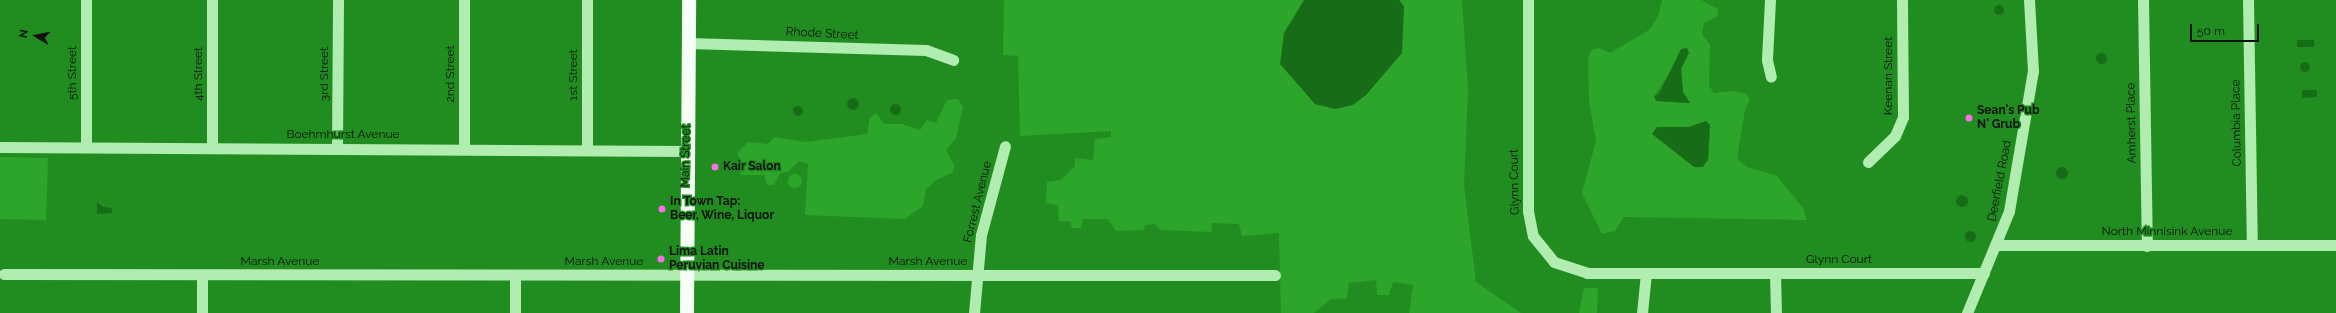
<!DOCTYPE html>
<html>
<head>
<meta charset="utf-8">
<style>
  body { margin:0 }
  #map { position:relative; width:2336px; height:313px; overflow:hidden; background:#218d21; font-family:Raleway,sans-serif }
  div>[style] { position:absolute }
  .green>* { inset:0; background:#2da52b }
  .round { border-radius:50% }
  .water>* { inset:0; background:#176c18 }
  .minor>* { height:11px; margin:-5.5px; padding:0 5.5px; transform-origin:5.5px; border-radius:5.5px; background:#b1ecb0 }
  .major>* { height:14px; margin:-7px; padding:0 7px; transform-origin:7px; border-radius:7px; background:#f5fff5 }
  .dots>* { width:11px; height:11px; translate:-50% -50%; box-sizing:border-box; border:2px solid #218d21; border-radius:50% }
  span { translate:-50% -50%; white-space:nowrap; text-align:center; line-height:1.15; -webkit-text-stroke:3px #218d21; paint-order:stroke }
  .street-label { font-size:12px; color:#111 }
  .poi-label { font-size:12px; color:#111; font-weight:700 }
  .left { translate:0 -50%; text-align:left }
  .north { position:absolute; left:16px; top:16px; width:40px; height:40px; -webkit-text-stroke:3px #218d21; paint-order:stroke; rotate:280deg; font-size:11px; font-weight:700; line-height:16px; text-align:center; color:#111 }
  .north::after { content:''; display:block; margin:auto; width:14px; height:18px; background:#111; clip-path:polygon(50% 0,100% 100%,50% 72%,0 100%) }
  .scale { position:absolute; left:2190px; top:24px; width:69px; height:18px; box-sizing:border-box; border:2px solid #111; border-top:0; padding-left:5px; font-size:12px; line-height:14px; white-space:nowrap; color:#111; -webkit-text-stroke:3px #218d21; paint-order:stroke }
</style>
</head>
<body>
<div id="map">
  <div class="green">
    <div style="clip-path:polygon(1004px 0,1462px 0,1468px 91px,1464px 185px,1476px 282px,1521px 313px,1409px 313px,1413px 285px,1393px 282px,1389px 295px,1377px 295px,1376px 280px,1349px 283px,1347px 298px,1331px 299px,1314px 313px,1281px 313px,1279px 233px,1242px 236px,1239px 224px,1212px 223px,1211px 232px,1160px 230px,1155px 224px,1145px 225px,1144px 230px,1116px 231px,1108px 219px,1083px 219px,1081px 228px,1072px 228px,1070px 221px,1059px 221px,1058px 205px,1046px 203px,1047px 182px,1061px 180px,1075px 166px,1075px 158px,1093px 160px,1095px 139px,1111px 137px,1111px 131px,1020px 136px,1018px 56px,1003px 55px)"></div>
    <div style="clip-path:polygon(evenodd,1662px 0,1701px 0,1718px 9px,1718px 16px,1704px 23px,1702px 34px,1710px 45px,1709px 86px,1714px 93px,1735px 91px,1746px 94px,1750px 99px,1745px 110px,1737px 159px,1747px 167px,1777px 176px,1803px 208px,1807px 220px,1624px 217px,1615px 231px,1602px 234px,1582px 193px,1596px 141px,1589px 101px,1588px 59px,1591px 50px,1599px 48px,1610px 53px,1649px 30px,1658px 17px,1662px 0,1681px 49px,1686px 55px,1681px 66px,1683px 92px,1690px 103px,1656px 101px,1655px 95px,1674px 66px,1681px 49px,1662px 0,1706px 121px,1710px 125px,1708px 162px,1657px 127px,1689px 127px,1706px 121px)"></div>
    <div style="clip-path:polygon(958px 99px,963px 107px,956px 138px,946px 150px,955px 166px,952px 173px,938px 179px,926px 189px,923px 206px,905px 219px,805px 215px,808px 164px,799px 161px,788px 172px,780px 173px,774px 185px,767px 185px,764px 175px,740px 175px,741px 161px,737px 153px,748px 142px,768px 144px,774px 137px,806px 142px,867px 134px,870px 118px,876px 113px,884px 124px,901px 124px,920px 130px,927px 120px,936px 123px,947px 100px)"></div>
    <div style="clip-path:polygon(0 157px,48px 158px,46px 220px,0 219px)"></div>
    <div class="round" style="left:788px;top:174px;width:14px;height:14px"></div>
    <div style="clip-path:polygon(1584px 288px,1598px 288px,1597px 313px,1579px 313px)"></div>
  </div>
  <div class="water">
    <div style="clip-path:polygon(1304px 0,1399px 0,1404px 6px,1402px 53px,1366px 95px,1353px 105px,1335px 109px,1315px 104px,1280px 64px,1284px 33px)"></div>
    <div class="round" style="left:1994px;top:5px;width:10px;height:10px"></div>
    <div style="clip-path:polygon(2297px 40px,2314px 40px,2314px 47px,2297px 47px)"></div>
    <div style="clip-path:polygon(1687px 48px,1689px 53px,1681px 69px,1683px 92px,1690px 103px,1656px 101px,1654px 96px,1659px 94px,1681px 49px)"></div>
    <div class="round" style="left:2095.5px;top:52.5px;width:11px;height:11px"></div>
    <div class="round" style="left:2300px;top:62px;width:10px;height:10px"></div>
    <div style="clip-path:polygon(2302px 90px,2317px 90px,2317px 97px,2302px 98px)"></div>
    <div class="round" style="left:847px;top:98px;width:12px;height:12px"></div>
    <div class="round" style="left:889.5px;top:103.5px;width:11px;height:11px"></div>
    <div class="round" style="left:793px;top:106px;width:10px;height:10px"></div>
    <div style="clip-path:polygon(1706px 121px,1710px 125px,1708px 159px,1703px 167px,1694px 167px,1652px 134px,1657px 127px,1689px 127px)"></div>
    <div class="round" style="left:2056px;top:167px;width:12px;height:12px"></div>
    <div class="round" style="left:1956px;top:195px;width:12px;height:12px"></div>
    <div style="clip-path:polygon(97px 202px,103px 207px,111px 208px,113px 213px,97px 214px)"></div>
    <div class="round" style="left:1964.5px;top:230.5px;width:11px;height:11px"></div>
  </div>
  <div class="minor">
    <div style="left:464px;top:0;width:149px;rotate:90deg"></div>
    <div style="left:1528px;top:0;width:211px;rotate:90deg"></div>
    <div style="left:1528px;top:211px;width:25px;rotate:79deg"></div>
    <div style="left:1533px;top:236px;width:33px;rotate:51deg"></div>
    <div style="left:1554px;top:262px;width:35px;rotate:18deg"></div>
    <div style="left:1587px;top:273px;width:397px"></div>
    <div style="left:1770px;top:0;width:60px;rotate:92.9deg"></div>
    <div style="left:1767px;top:60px;width:17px;rotate:77deg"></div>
    <div style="left:2143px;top:0;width:246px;rotate:89.1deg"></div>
    <div style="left:2248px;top:0;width:245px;rotate:89.1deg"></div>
    <div style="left:689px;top:43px;width:237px;rotate:1.7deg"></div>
    <div style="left:926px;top:50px;width:29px;rotate:20deg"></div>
    <div style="left:0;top:147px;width:686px;rotate:0.33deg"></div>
    <div style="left:86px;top:147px;width:147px;rotate:-90deg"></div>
    <div style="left:212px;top:147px;width:147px;rotate:-90deg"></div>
    <div style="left:337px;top:148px;width:148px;rotate:-89.6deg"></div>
    <div style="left:587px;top:149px;width:149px;rotate:-90deg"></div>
    <div style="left:1868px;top:162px;width:37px;rotate:-44deg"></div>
    <div style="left:1895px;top:136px;width:21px;rotate:-67deg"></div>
    <div style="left:1903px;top:117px;width:117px;rotate:-90.5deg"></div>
    <div style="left:1998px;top:245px;width:338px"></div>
    <div style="left:1775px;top:273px;width:40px;rotate:88.6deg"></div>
    <div style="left:4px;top:274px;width:1271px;rotate:0.05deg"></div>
    <div style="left:202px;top:313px;width:38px;rotate:-90deg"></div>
    <div style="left:515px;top:313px;width:38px;rotate:-90deg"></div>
    <div style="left:974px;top:313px;width:78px;rotate:-84.9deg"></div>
    <div style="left:981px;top:235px;width:92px;rotate:-74.9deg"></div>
    <div style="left:1642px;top:313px;width:40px;rotate:-84.3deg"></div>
    <div style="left:1967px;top:313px;width:110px;rotate:-67.6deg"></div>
    <div style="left:2009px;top:211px;width:142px;rotate:-80.3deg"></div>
    <div style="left:2033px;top:71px;width:71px;rotate:-93.2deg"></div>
  </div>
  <div class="major">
    <div style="left:687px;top:313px;width:313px;rotate:-89.6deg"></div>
  </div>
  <div class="dots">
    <div style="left:1969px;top:118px;background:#f871e4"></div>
    <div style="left:715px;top:167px;background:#f871e4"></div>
    <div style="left:662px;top:209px;background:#f871e4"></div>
    <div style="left:661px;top:259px;background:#f871e4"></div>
  </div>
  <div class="street-label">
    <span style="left:822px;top:34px;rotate:3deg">Rhode Street</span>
    <span style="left:73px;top:73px;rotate:-90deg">5th Street</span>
    <span style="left:199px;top:74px;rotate:-90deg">4th Street</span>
    <span style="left:325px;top:74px;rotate:-90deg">3rd Street</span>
    <span style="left:451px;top:74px;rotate:-90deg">2nd Street</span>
    <span style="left:574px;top:75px;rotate:-90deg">1st Street</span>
    <span style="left:1889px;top:76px;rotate:-90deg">Keenan Street</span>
    <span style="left:2132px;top:123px;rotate:-91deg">Amherst Place</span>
    <span style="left:2237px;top:123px;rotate:-91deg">Columbia Place</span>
    <span style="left:343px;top:135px">Boehmhurst Avenue</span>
    <span style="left:686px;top:156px;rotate:-89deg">Main Street</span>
    <span style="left:2000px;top:181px;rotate:-79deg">Deerfield Road</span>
    <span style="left:1515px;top:182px;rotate:-91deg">Glynn Court</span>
    <span style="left:978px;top:202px;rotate:-76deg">Forrest Avenue</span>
    <span style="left:2167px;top:232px">North Minnisink Avenue</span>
    <span style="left:1839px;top:260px">Glynn Court</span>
    <span style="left:280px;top:262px">Marsh Avenue</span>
    <span style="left:604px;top:262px">Marsh Avenue</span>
    <span style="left:928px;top:262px">Marsh Avenue</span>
  </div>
  <div class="poi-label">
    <span class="left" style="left:1977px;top:118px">Sean's Pub<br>N' Grub</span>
    <span class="left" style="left:723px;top:167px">Kair Salon</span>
    <span class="left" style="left:670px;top:209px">In Town Tap:<br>Beer, Wine, Liquor</span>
    <span class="left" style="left:669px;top:259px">Lima Latin<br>Peruvian Cuisine</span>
  </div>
  <div class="north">N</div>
  <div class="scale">50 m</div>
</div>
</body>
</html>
